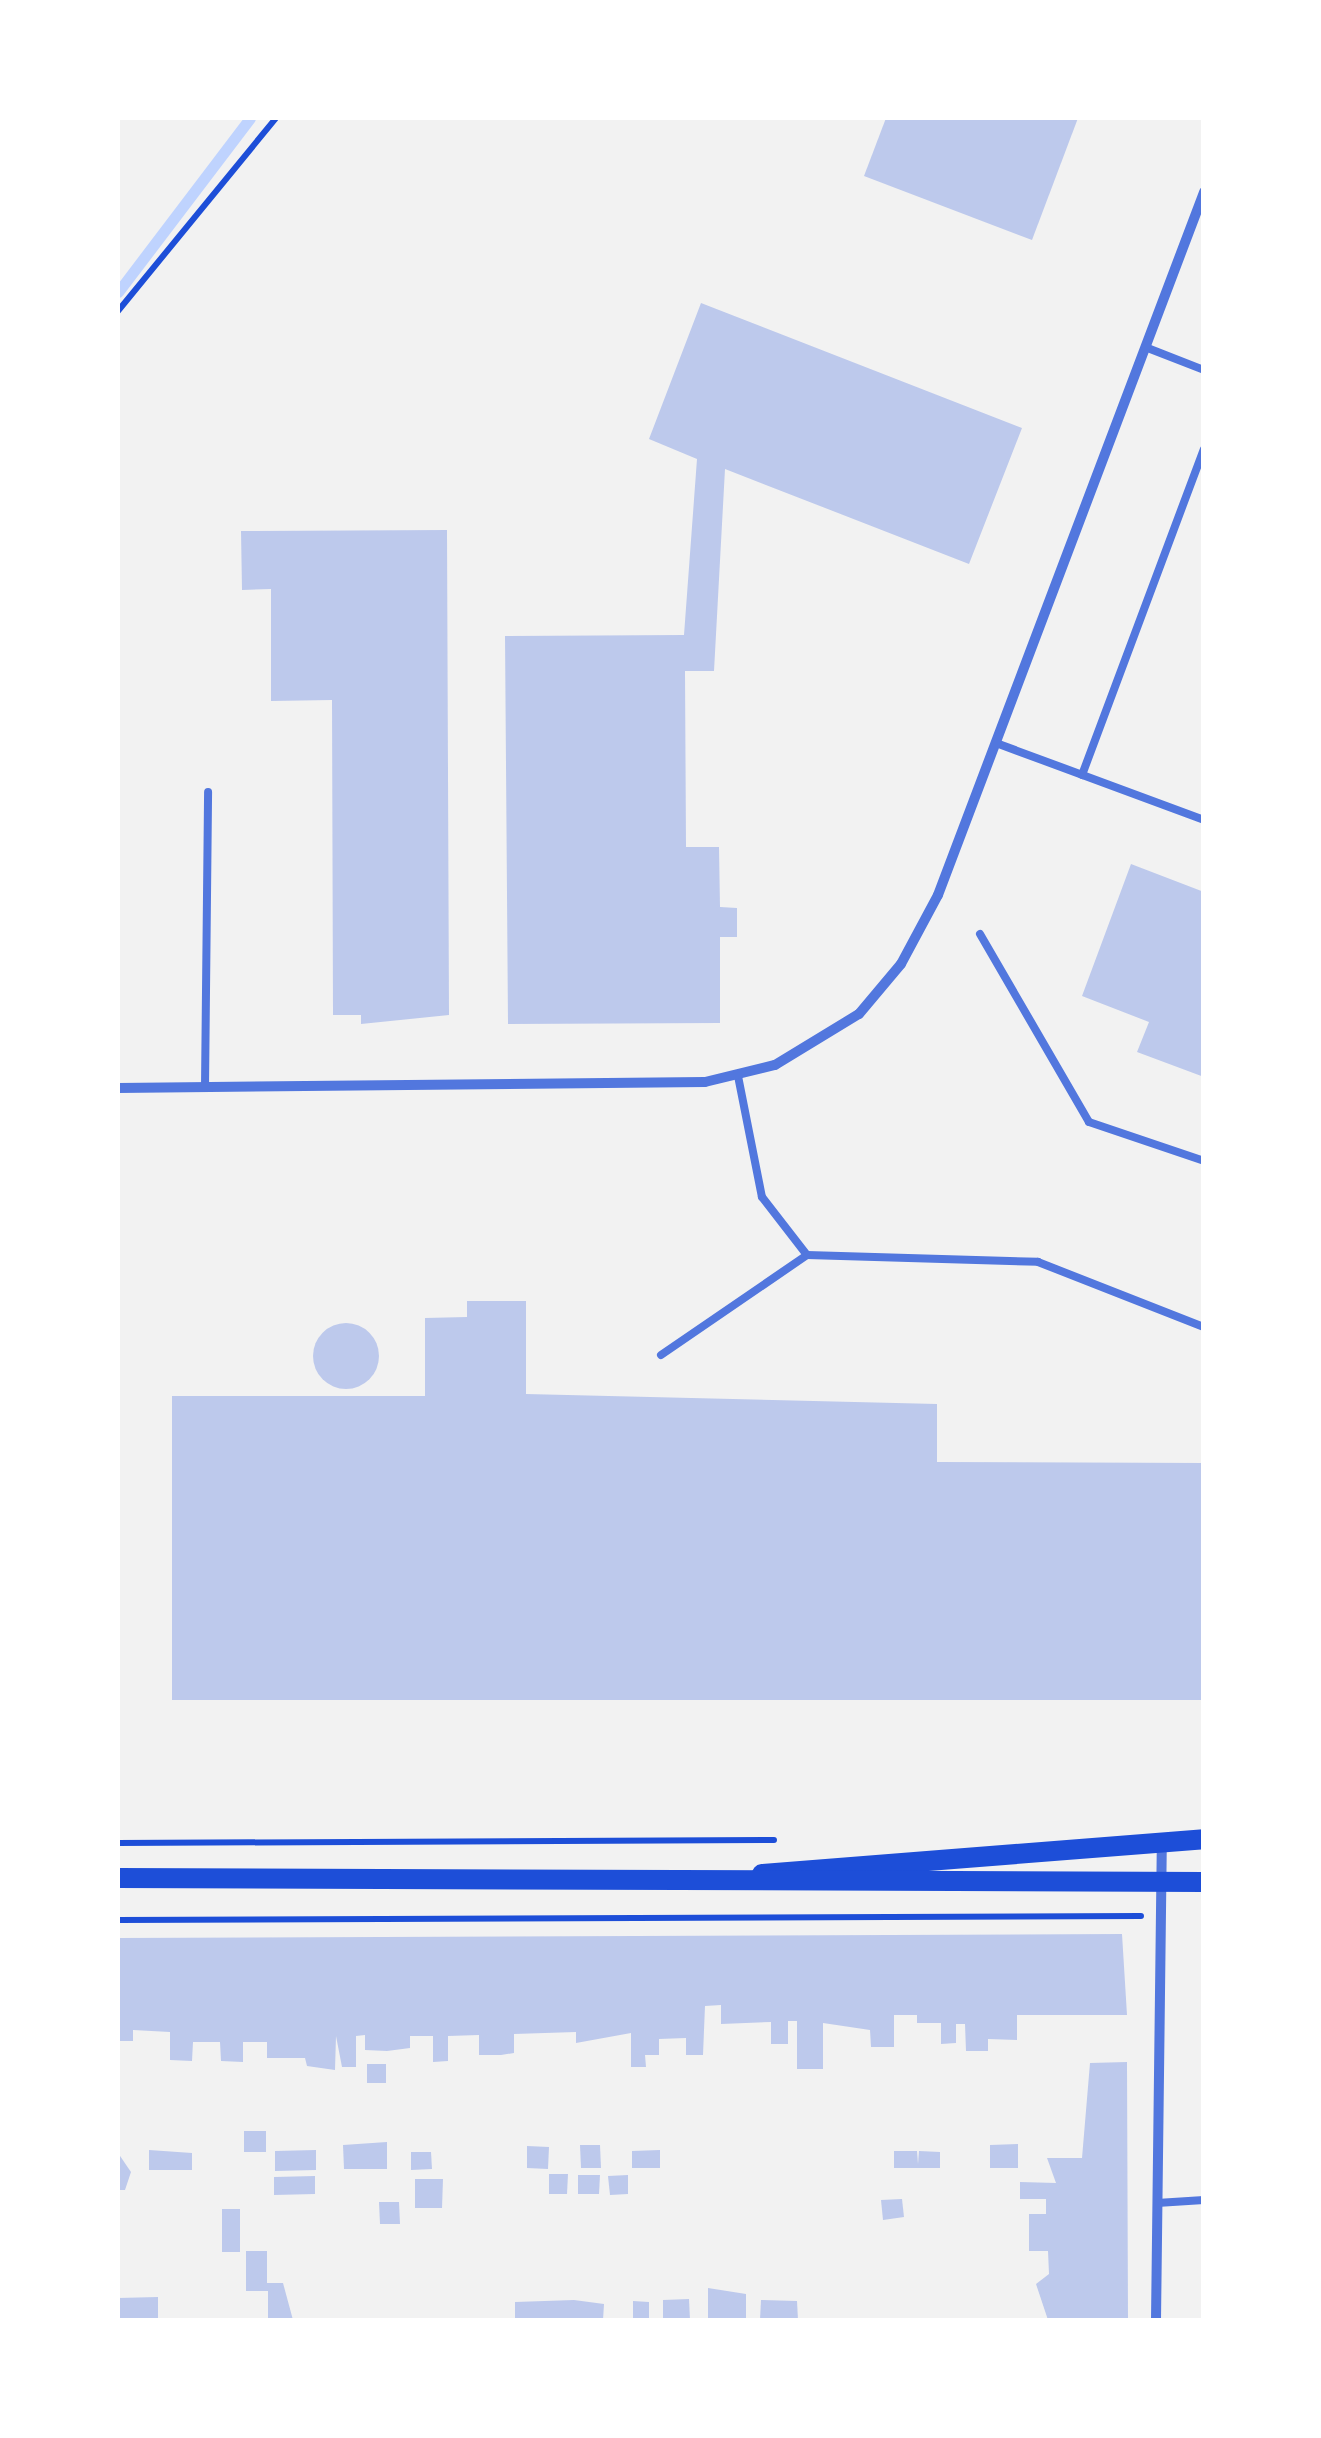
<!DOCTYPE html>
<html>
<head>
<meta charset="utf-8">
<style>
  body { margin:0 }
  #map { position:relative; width:1321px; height:2438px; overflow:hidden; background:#f2f2f2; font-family:Commissioner,sans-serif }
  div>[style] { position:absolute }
  .stream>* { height:11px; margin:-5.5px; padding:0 5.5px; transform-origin:5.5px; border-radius:5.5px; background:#bfd3fe }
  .building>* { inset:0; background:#bdc9ec }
  .round { border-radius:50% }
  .path>* { height:6px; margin:-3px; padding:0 3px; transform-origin:3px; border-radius:3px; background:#1d4ed8 }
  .service>* { height:8px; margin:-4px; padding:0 4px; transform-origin:4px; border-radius:4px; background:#5277de }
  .minor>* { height:10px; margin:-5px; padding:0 5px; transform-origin:5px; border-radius:5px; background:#5277de }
  .secondary>* { height:20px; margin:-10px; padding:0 10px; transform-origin:10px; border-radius:10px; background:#1d4ed8 }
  span { translate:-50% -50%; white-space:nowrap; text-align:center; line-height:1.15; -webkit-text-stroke:8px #fff; paint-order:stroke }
  .frame { position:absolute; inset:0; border:120px solid #fff; pointer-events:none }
</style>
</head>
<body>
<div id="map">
  <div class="stream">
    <div style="left:118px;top:292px;width:218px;rotate:-52.8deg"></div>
  </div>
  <div class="building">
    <div style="clip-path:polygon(886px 118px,1078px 118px,1032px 240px,864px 176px)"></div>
    <div style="clip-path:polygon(701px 303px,1022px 428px,969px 564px,725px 469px,714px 671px,685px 671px,686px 847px,719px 847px,720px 907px,737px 908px,737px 937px,720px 937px,720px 1023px,508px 1024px,505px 636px,684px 635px,697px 459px,649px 439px)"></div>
    <div style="clip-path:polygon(447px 530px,449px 1015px,361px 1024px,361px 1015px,333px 1015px,332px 700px,271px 701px,271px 589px,242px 590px,241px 531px)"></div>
    <div style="clip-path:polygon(1131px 864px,1204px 892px,1204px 1077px,1137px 1052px,1149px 1022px,1082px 996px)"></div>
    <div style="clip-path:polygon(467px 1301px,526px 1301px,526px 1394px,937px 1404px,937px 1462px,1204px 1463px,1204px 1700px,172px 1700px,172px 1396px,425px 1396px,425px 1318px,467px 1317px)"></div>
    <div class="round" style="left:313px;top:1323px;width:66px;height:66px"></div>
    <div style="clip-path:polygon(1122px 1934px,1127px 2015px,1017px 2015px,1017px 2040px,988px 2039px,988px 2051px,966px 2051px,965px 2024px,956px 2024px,956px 2043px,941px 2044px,941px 2023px,917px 2023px,917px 2015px,894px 2015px,894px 2047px,871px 2047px,870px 2030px,823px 2023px,823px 2069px,797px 2069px,797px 2021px,788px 2021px,788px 2044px,771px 2044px,771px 2022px,721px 2024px,721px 2005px,705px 2006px,703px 2055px,686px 2055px,686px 2038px,659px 2039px,659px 2055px,645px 2055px,646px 2067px,631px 2067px,631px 2033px,576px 2043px,576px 2032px,514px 2034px,514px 2053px,501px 2055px,479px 2055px,479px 2035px,448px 2036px,448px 2061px,433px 2062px,433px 2036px,410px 2036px,410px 2048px,387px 2051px,365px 2050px,365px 2035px,356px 2036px,356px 2067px,342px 2067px,336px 2036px,335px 2070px,307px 2066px,305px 2058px,267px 2058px,267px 2042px,243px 2042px,243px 2062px,221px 2061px,220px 2042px,193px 2042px,192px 2061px,170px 2060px,170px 2032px,133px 2030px,133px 2041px,118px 2041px,118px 1938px)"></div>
    <div style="clip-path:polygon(1127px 2062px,1128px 2320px,1048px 2320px,1036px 2284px,1049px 2274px,1048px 2251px,1029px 2251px,1029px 2214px,1046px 2214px,1046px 2199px,1020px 2199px,1020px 2182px,1056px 2183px,1047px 2158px,1082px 2158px,1090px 2063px)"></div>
    <div style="clip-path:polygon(367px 2064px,386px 2064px,386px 2083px,367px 2083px)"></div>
    <div style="clip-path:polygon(244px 2131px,266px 2131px,266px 2152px,244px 2152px)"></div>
    <div style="clip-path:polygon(387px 2142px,387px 2169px,344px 2169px,343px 2145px)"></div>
    <div style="clip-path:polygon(1018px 2144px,1018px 2168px,990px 2168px,990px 2145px)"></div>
    <div style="clip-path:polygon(580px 2145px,600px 2145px,601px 2168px,581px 2168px)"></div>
    <div style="clip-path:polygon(527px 2146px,549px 2147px,548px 2169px,527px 2168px)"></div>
    <div style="clip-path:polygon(149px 2150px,192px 2153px,192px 2170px,149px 2170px)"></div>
    <div style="clip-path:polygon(316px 2150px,316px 2170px,275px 2171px,275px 2151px)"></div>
    <div style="clip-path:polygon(660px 2150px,660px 2168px,632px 2168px,632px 2151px)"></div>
    <div style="clip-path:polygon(894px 2151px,917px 2151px,918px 2164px,919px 2151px,940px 2152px,940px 2168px,894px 2168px)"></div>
    <div style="clip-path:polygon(411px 2152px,431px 2152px,432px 2169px,411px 2170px)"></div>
    <div style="clip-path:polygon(118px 2153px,131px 2172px,125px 2190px,118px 2190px)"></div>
    <div style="clip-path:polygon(549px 2174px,568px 2174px,567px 2194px,549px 2194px)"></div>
    <div style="clip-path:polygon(578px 2175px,600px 2175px,599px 2194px,578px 2194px)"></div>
    <div style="clip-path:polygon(628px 2175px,628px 2194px,610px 2195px,608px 2176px)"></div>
    <div style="clip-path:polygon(315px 2176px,315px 2194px,274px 2195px,274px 2177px)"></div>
    <div style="clip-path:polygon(415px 2179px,443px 2179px,442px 2208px,415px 2208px)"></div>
    <div style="clip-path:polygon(902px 2199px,904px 2217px,883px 2220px,881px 2200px)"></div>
    <div style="clip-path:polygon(379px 2202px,399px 2202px,400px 2224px,380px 2224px)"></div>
    <div style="clip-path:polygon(222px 2209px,240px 2209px,240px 2252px,222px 2252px)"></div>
    <div style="clip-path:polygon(246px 2251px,267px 2251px,267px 2283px,283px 2283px,293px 2320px,268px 2320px,268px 2291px,246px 2291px)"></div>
    <div style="clip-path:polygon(708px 2288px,746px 2294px,746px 2320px,708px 2320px)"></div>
    <div style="clip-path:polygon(158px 2297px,158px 2320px,118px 2320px,118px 2298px)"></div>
    <div style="clip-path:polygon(689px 2299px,690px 2320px,663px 2320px,663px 2300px)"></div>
    <div style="clip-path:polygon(574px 2300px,604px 2304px,603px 2320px,515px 2320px,515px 2302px)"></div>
    <div style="clip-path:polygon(761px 2300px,797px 2301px,798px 2320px,760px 2320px)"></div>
    <div style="clip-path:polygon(633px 2301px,649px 2302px,649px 2320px,633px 2320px)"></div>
  </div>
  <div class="path">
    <div style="left:118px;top:311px;width:249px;rotate:-50.7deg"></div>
    <div style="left:118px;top:1843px;width:656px;rotate:-0.26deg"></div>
    <div style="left:118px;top:1920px;width:1023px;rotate:-0.22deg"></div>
  </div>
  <div class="service">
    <div style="left:1145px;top:347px;width:63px;rotate:21.3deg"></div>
    <div style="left:996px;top:743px;width:222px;rotate:20.3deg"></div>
    <div style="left:1082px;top:775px;width:348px;rotate:-69.5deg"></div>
    <div style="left:980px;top:934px;width:217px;rotate:59.9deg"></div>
    <div style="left:1089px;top:1122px;width:121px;rotate:18.7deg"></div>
    <div style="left:738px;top:1076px;width:123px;rotate:78.8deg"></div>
    <div style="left:762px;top:1197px;width:73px;rotate:52.2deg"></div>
    <div style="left:205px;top:1087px;width:295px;rotate:-89.4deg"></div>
    <div style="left:661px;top:1355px;width:177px;rotate:-34.4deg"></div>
    <div style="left:807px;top:1255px;width:231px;rotate:1.7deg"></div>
    <div style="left:1038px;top:1262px;width:178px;rotate:21.4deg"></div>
    <div style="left:1157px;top:2203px;width:47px;rotate:-3.7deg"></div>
  </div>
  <div class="minor">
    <div style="left:118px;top:1088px;width:587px;rotate:-0.59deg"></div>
    <div style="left:705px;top:1082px;width:72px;rotate:-13.7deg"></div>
    <div style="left:775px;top:1065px;width:98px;rotate:-31.3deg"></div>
    <div style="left:859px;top:1014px;width:65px;rotate:-50deg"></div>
    <div style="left:901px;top:964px;width:78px;rotate:-61.8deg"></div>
    <div style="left:938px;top:895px;width:752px;rotate:-69.27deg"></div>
    <div style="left:1156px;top:2320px;width:479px;rotate:-89.3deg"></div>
  </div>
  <div class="secondary">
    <div style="left:762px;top:1874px;width:443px;rotate:-4.5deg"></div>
    <div style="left:118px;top:1878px;width:1086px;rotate:0.21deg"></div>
  </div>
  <div class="frame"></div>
</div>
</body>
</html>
